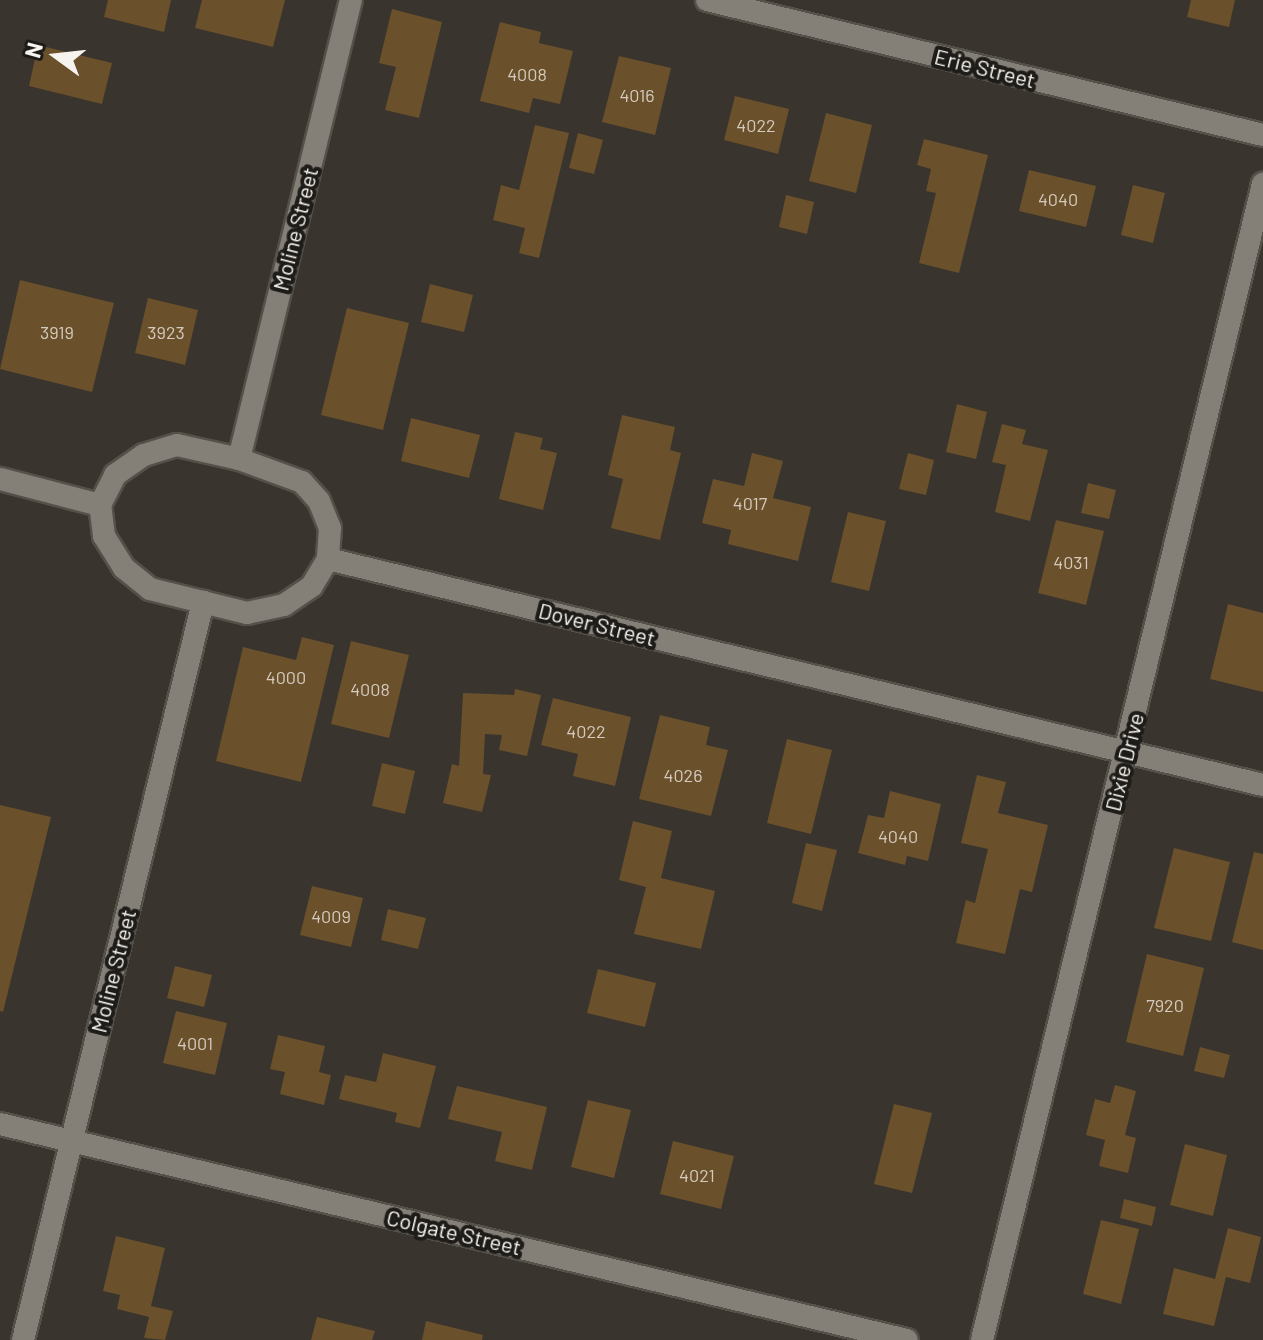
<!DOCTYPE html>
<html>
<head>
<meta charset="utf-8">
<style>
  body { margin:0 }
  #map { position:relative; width:1263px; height:1340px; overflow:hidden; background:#39342e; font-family:Barlow,sans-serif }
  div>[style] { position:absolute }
  .building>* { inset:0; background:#6a502b }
  .roads { filter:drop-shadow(2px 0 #54504a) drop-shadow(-2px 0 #54504a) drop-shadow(0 2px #54504a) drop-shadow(0 -2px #54504a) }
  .minor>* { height:22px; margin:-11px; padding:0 11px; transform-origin:11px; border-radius:11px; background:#847f77 }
  .tertiary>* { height:22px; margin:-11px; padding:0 11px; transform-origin:11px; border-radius:11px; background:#847f77 }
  span { translate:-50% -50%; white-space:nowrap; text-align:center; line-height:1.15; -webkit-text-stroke:8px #1e1c19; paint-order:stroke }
  .number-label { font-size:18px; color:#d4cbbe }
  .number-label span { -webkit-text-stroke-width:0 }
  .street-label { font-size:22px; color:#f7f4ef }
  .north { position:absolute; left:16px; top:16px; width:80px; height:80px; -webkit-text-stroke:6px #1e1c19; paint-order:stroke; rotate:285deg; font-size:22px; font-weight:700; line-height:32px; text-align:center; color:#f7f4ef }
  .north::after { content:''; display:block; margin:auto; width:28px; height:36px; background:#f7f4ef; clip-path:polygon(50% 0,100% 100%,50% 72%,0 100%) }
</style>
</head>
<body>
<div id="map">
  <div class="building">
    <div style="clip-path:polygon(108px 0,171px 0,164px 32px,104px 17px)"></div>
    <div style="clip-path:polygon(202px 0,285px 0,273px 47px,195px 28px)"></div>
    <div style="clip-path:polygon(1191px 0,1235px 0,1229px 27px,1187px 17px)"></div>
    <div style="clip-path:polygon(392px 9px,442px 22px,419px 118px,385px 110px,396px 67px,379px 63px)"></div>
    <div style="clip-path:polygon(500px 22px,541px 32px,539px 43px,573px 51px,560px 104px,533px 98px,529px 113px,480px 101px)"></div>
    <div style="clip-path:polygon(38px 45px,112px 63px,102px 104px,29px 86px)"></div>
    <div style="clip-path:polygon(619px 56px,671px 68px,655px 135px,602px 122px)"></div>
    <div style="clip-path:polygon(735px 96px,789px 109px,778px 154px,724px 140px)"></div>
    <div style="clip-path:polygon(826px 113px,872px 125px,856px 193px,809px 181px)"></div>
    <div style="clip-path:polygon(535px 125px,569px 133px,539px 258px,519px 253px,525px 228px,493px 220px,501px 185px,519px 190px)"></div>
    <div style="clip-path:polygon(578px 133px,603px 140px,594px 174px,569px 168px)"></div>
    <div style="clip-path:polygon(924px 139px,988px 155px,959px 273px,919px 263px,936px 193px,926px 191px,931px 169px,917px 165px)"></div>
    <div style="clip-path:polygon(1029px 170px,1096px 186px,1086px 227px,1019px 211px)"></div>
    <div style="clip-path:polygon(1133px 185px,1165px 193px,1153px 243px,1121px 235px)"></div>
    <div style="clip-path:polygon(786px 195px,814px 202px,807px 234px,779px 227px)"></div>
    <div style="clip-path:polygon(20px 280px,114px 303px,92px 392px,0 369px)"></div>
    <div style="clip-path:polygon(430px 284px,473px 295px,464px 332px,421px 322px)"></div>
    <div style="clip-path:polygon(148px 298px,198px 310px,185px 365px,135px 353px)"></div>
    <div style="clip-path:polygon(347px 308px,409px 323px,383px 430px,321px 415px)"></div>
    <div style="clip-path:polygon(957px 404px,987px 412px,976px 459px,946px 452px)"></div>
    <div style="clip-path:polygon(622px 415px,675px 427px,670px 450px,681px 453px,660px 540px,611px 528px,623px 479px,608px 475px)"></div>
    <div style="clip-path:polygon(411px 418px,480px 435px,469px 478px,401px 461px)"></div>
    <div style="clip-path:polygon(1002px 424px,1026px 430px,1022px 444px,1048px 450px,1030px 521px,995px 512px,1006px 465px,992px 462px)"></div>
    <div style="clip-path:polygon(515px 432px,543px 438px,540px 449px,557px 453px,543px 510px,499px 499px)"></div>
    <div style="clip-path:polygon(752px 453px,783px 461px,773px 498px,811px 507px,798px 561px,728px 544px,731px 530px,702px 523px,713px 479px,744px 486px)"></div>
    <div style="clip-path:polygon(908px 453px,934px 460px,926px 495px,899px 489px)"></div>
    <div style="clip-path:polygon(1088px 483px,1116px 490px,1109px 519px,1081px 513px)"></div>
    <div style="clip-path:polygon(848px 512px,886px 521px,869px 591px,831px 582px)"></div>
    <div style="clip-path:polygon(1056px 520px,1104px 531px,1086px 605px,1038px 593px)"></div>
    <div style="clip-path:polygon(1228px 604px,1263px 613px,1263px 692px,1210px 679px)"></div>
    <div style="clip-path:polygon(302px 637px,334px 645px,301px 782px,216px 761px,243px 647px,296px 660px)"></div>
    <div style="clip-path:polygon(351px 641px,409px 655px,389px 738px,331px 724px)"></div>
    <div style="clip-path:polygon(515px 689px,541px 695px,527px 756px,499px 750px,502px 735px,485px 734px,483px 774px,491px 775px,482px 812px,443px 803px,452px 764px,459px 766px,463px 693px,514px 695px)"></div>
    <div style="clip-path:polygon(553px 698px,631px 717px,615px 786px,573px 776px,578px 754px,541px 745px)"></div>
    <div style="clip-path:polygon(660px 715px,710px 727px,706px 745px,728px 750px,711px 816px,639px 799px)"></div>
    <div style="clip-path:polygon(787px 739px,832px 750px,811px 834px,767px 823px)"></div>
    <div style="clip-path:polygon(382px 763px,415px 771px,405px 814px,372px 806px)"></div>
    <div style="clip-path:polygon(977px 775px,1006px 782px,998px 813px,1048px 825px,1032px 892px,1020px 889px,1005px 954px,956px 943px,966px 900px,975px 903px,988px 849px,961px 843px)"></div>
    <div style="clip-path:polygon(890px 791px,941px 804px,928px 861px,907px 856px,905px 865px,858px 853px,868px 815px,884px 818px)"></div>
    <div style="clip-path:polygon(0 805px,51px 817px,3px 1012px,0 1011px)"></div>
    <div style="clip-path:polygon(633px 821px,672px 831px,661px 878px,715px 891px,701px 949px,634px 934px,646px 887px,619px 880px)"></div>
    <div style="clip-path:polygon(806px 843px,837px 850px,822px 911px,792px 903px)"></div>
    <div style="clip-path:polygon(1174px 848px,1230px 862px,1211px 941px,1154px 928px)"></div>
    <div style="clip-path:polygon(1254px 852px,1263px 854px,1263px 950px,1232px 942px)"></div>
    <div style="clip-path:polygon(312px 886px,363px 898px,351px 947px,300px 935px)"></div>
    <div style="clip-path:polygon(388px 909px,426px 918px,418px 949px,381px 940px)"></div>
    <div style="clip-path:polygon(1147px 954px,1204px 968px,1183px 1056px,1126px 1042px)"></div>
    <div style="clip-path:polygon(175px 966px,212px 975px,204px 1007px,167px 998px)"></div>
    <div style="clip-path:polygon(598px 969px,656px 983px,645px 1027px,587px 1013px)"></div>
    <div style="clip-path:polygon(176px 1011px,227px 1023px,215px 1075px,163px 1063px)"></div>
    <div style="clip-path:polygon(278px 1035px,325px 1046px,319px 1072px,331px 1075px,324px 1105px,280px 1094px,285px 1072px,270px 1069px)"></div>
    <div style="clip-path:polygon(1200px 1047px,1230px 1055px,1224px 1078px,1194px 1071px)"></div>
    <div style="clip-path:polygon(383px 1053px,436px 1066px,420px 1128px,395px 1122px,397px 1113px,339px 1099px,345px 1075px,376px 1082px)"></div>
    <div style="clip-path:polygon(1115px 1085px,1136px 1091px,1125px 1135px,1136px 1138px,1128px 1173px,1099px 1166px,1105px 1140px,1086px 1135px,1095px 1099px,1110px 1103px)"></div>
    <div style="clip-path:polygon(457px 1086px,547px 1107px,532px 1170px,495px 1161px,502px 1132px,448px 1119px)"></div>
    <div style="clip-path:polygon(588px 1100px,631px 1110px,614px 1178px,571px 1167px)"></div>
    <div style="clip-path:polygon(894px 1104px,932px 1113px,912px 1193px,874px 1184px)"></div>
    <div style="clip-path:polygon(673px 1141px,734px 1156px,721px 1209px,660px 1194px)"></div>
    <div style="clip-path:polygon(1185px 1144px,1227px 1155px,1213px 1216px,1170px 1205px)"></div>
    <div style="clip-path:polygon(1124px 1199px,1156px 1207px,1152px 1226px,1120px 1218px)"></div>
    <div style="clip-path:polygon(1101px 1220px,1139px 1229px,1121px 1304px,1083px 1294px)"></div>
    <div style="clip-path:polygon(1228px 1228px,1261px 1237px,1250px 1283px,1226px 1277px,1214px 1326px,1163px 1314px,1174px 1268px,1215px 1279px)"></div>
    <div style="clip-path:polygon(116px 1236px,165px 1248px,151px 1306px,173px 1311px,165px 1340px,144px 1338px,149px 1317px,117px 1309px,120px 1295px,103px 1291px)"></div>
    <div style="clip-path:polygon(317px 1317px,375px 1331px,372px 1340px,311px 1340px)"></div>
    <div style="clip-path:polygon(426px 1321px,483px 1335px,482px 1340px,422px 1340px)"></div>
  </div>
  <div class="roads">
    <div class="minor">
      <div style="left:707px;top:0;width:572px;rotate:13.65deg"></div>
      <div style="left:177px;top:445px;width:64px;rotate:12.7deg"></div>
      <div style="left:239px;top:459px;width:67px;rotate:20.1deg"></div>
      <div style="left:302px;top:482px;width:25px;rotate:48deg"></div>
      <div style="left:319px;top:501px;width:29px;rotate:68deg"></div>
      <div style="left:330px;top:528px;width:31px;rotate:94deg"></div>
      <div style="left:328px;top:559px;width:31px;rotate:121deg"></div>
      <div style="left:312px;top:586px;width:34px;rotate:146deg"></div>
      <div style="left:284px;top:605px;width:38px;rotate:168deg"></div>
      <div style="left:247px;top:613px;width:100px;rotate:-166.1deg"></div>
      <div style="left:150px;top:589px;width:33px;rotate:-141deg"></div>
      <div style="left:124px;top:568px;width:38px;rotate:-122deg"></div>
      <div style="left:104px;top:536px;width:31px;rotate:-97deg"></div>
      <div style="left:100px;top:505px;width:34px;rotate:-63deg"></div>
      <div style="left:115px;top:475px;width:35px;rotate:-35deg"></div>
      <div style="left:144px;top:455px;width:34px;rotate:-17deg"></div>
      <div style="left:239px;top:459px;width:472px;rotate:-76.3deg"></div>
      <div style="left:0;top:479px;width:103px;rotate:14.6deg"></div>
      <div style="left:328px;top:559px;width:962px;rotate:13.59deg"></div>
      <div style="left:0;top:1124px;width:932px;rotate:13.4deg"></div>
      <div style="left:23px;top:1340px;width:760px;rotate:-76.29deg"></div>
    </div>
    <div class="tertiary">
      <div style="left:982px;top:1340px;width:1190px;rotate:-76.34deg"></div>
    </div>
  </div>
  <div class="number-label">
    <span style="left:527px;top:74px">4008</span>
    <span style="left:637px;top:95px">4016</span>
    <span style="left:756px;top:125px">4022</span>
    <span style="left:1058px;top:199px">4040</span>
    <span style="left:57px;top:332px">3919</span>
    <span style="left:166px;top:332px">3923</span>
    <span style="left:750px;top:503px">4017</span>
    <span style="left:1071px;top:562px">4031</span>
    <span style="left:286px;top:677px">4000</span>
    <span style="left:370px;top:689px">4008</span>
    <span style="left:586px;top:731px">4022</span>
    <span style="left:683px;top:775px">4026</span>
    <span style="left:898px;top:836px">4040</span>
    <span style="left:331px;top:916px">4009</span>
    <span style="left:1165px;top:1005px">7920</span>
    <span style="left:195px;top:1043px">4001</span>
    <span style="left:697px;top:1175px">4021</span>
  </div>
  <div class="street-label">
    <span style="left:985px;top:68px;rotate:14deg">Erie Street</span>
    <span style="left:295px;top:229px;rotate:-76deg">Moline Street</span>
    <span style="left:597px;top:624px;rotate:14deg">Dover Street</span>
    <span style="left:1124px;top:762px;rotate:-76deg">Dixie Drive</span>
    <span style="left:113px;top:971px;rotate:-76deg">Moline Street</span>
    <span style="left:454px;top:1232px;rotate:13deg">Colgate Street</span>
  </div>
  <div class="north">N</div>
</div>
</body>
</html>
